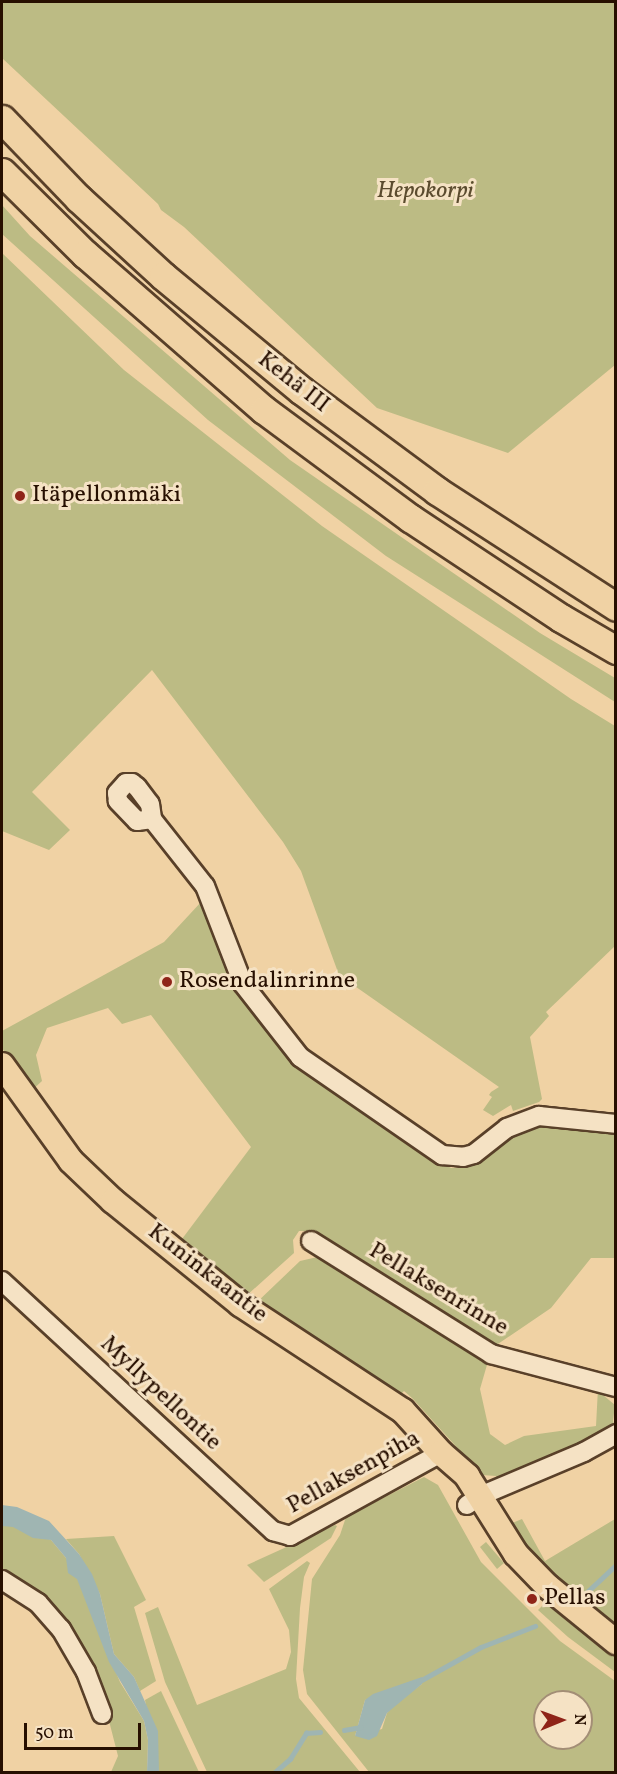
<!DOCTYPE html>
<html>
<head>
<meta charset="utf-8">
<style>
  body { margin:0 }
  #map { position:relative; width:617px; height:1774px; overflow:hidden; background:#f0d2a4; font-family:Vollkorn,serif }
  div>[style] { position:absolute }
  .green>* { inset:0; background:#bcbb84 }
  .water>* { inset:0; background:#9fb5b2 }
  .stream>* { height:4.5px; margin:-2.25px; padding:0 2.25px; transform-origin:2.25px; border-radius:2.25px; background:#9fb5b2 }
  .roads { filter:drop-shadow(2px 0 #594029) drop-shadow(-2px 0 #594029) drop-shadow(0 2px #594029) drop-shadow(0 -2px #594029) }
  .minor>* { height:18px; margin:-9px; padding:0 9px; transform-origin:9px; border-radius:9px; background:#f5e2c4 }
  .major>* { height:24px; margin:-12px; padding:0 12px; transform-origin:12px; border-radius:12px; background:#f0d2a4 }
  .highway>* { height:27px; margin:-13.5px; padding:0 13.5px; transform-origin:13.5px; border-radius:13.5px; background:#f0d2a4 }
  .dots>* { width:16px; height:16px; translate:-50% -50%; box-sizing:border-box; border:3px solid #f5e2c4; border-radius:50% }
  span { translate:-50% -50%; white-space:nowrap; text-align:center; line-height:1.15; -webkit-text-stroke:6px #f5e2c4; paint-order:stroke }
  .park-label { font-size:24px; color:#5b4b2e; font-style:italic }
  .street-label { font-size:24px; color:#270f00 }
  .poi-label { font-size:24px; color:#270f00 }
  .left { translate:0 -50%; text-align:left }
  .frame { position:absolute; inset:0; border:3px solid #270f00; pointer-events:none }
  .north { position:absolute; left:533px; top:1690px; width:60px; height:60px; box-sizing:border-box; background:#f5e2c4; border:2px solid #a38e76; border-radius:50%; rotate:89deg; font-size:16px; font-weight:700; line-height:24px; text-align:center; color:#270f00 }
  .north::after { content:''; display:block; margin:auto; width:21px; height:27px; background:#8f2418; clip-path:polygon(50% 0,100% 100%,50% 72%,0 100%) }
  .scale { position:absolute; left:24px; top:1723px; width:117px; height:27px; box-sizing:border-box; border:3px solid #270f00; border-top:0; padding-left:8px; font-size:18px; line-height:21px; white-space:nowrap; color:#270f00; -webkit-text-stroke:4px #f5e2c4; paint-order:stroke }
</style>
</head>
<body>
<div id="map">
  <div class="green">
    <div style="clip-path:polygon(2px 2px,615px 2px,615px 365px,508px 453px,377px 408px,184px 227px,161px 210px,158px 204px,2px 58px)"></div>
    <div style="clip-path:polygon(2px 205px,30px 236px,290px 460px,540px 633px,615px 678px,615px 702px,386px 556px,208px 420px,2px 234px)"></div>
    <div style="clip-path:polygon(2px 253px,124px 370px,322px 526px,571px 699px,615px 726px,615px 946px,546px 1012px,549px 1016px,530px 1037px,542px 1099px,539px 1102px,513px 1111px,511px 1105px,493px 1116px,483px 1110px,492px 1097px,489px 1095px,491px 1092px,499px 1087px,339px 975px,301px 871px,283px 842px,152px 670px,32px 792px,70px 830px,49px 850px,2px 831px)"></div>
    <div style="clip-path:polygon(202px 901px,295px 1064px,411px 1145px,451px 1168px,466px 1167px,518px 1130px,541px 1123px,615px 1132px,615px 1258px,591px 1258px,551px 1308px,492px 1348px,305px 1231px,299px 1231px,293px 1240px,294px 1253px,245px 1297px,179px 1243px,251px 1147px,151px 1015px,122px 1024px,108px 1008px,47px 1028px,36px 1055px,42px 1081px,30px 1092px,2px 1048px,2px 1031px,164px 942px)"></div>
    <div style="clip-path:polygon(322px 1256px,489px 1358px,480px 1389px,490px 1434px,505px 1445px,524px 1436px,596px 1426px,598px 1388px,604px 1390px,603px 1395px,615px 1405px,613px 1421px,615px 1426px,609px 1432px,498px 1481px,496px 1476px,482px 1475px,412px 1398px,404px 1391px,401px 1394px,330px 1355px,253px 1306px,300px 1261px)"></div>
    <div style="clip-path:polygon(evenodd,424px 1477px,438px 1485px,481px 1562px,560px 1641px,615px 1681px,615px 1772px,369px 1772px,307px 1694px,303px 1670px,312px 1579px,340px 1535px,346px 1517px,424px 1477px,422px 1684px,392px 1706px,387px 1713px,382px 1729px,355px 1736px,365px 1700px,422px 1684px,424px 1477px,545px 1702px,581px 1702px,581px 1738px,545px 1738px,545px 1702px)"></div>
    <div style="clip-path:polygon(522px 1519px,545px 1561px,615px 1519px,615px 1637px,550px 1579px,505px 1526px)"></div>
    <div style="clip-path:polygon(2px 1525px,14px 1526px,51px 1540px,66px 1558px,76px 1575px,120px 1682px,144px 1721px,148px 1740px,147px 1772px,111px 1772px,118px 1756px,108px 1717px,81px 1653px,2px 1571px)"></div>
    <div style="clip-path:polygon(335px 1525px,337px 1526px,331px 1538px,264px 1582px,247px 1565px)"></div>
    <div style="clip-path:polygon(114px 1536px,146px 1600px,134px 1607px,156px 1681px,140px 1691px,134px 1677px,114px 1654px,100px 1594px,79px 1554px,66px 1539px)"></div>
    <div style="clip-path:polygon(486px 1542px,504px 1563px,497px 1569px,480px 1547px)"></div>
    <div style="clip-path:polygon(307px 1561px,310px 1563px,304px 1577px,300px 1608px,296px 1679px,299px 1698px,360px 1772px,207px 1772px,165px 1682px,145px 1613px,158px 1607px,197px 1705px,286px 1669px,291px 1652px,289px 1630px,269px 1589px)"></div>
    <div style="clip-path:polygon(544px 1604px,567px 1617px,615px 1653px,615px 1672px,568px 1637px,538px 1610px)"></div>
    <div style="clip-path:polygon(161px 1691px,199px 1772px,159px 1772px,145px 1700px)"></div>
  </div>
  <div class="water">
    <div style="clip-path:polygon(2px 1505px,17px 1507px,49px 1521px,79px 1554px,92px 1574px,100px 1594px,114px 1654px,134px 1677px,158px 1731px,159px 1772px,147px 1772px,148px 1740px,144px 1721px,109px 1662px,77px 1579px,68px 1573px,66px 1558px,51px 1540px,33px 1538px,13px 1527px,2px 1526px)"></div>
    <div style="clip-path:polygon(422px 1677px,422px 1684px,387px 1713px,377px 1736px,369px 1740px,355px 1736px,365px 1700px,373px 1694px)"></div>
  </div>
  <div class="stream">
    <div style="left:585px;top:1594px;width:42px;rotate:-43.1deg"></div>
    <div style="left:418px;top:1682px;width:72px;rotate:-29.1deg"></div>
    <div style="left:481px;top:1647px;width:58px;rotate:-21.3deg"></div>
    <div style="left:344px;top:1730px;width:17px;rotate:-10deg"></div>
    <div style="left:275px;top:1772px;width:20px;rotate:-41deg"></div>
    <div style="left:290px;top:1759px;width:31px;rotate:-58deg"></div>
    <div style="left:306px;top:1733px;width:14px;rotate:-4deg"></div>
  </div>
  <div class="roads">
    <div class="minor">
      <div style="left:152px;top:819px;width:15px;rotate:172deg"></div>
      <div style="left:137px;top:821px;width:28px;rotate:-134deg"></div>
      <div style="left:118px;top:801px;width:8px;rotate:-97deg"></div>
      <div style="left:117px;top:793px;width:13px;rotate:-48deg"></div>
      <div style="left:126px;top:783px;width:6px"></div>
      <div style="left:132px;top:783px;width:6px;rotate:39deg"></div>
      <div style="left:137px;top:787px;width:21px;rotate:53deg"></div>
      <div style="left:150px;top:804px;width:15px;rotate:82deg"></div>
      <div style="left:152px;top:819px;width:85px;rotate:51.7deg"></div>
      <div style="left:205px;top:886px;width:105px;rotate:68.8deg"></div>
      <div style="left:243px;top:984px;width:93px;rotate:52deg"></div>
      <div style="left:300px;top:1057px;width:173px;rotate:34.6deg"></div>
      <div style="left:442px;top:1155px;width:21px;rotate:5deg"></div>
      <div style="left:463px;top:1157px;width:11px;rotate:-15deg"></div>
      <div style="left:474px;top:1154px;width:42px;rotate:-38.2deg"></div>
      <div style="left:507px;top:1128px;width:34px;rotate:-21deg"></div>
      <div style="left:539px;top:1116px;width:77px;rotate:5.9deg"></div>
      <div style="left:311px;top:1241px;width:213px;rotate:32.1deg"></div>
      <div style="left:491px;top:1354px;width:129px;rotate:14.8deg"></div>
      <div style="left:2px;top:1281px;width:369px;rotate:42.7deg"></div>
      <div style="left:273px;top:1531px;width:18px;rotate:16deg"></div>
      <div style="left:290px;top:1536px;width:172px;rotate:-28.8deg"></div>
      <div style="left:467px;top:1505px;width:16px;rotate:-35deg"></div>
      <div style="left:480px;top:1496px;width:113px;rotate:-22.9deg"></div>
      <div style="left:584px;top:1452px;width:37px;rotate:-29deg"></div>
      <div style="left:2px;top:1580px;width:43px;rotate:32.6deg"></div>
      <div style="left:38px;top:1603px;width:35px;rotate:49deg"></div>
      <div style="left:61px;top:1629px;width:50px;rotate:59.8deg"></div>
      <div style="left:86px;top:1672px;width:45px;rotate:69.1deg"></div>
    </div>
    <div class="major">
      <div style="left:2px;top:1065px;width:118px;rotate:54.3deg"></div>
      <div style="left:71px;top:1161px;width:58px;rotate:43.6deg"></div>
      <div style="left:113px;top:1201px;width:164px;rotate:39deg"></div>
      <div style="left:240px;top:1304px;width:195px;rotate:33.3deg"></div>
      <div style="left:403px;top:1411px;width:57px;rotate:47.9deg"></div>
      <div style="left:441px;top:1453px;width:35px;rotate:41deg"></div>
      <div style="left:467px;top:1476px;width:92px;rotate:57.9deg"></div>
      <div style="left:516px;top:1554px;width:45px;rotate:45.9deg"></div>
      <div style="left:547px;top:1586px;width:89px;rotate:39.1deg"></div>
    </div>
    <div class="highway">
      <div style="left:2px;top:119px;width:110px;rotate:46.1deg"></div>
      <div style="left:78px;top:198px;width:115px;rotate:42.5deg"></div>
      <div style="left:163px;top:276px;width:180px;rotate:39.6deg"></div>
      <div style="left:302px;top:391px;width:168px;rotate:36.5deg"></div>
      <div style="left:437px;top:491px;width:213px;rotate:32.9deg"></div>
      <div style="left:2px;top:172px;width:117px;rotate:44.7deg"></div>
      <div style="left:85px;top:254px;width:237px;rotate:41.1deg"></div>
      <div style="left:264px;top:410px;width:182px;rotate:36.5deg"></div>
      <div style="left:410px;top:518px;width:181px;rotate:33.5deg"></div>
      <div style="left:561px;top:618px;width:64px;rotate:30.2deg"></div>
    </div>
  </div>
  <div class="dots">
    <div style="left:20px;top:496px;background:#8f2418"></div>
    <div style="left:167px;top:982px;background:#8f2418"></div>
    <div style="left:532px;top:1599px;background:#8f2418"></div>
  </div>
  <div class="park-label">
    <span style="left:425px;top:192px">Hepokorpi</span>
  </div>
  <div class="street-label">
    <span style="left:293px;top:383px;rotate:38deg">Kehä III</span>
    <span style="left:207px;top:1274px;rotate:38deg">Kuninkaantie</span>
    <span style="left:438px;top:1290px;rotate:31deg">Pellaksenrinne</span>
    <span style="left:160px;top:1394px;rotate:43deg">Myllypellontie</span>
    <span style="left:354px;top:1473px;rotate:-29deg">Pellaksenpiha</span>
  </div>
  <div class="poi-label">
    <span class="left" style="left:32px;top:496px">Itäpellonmäki</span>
    <span class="left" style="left:179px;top:982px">Rosendalinrinne</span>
    <span class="left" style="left:544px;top:1599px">Pellas</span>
  </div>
  <div class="frame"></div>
  <div class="north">N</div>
  <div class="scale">50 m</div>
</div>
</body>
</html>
